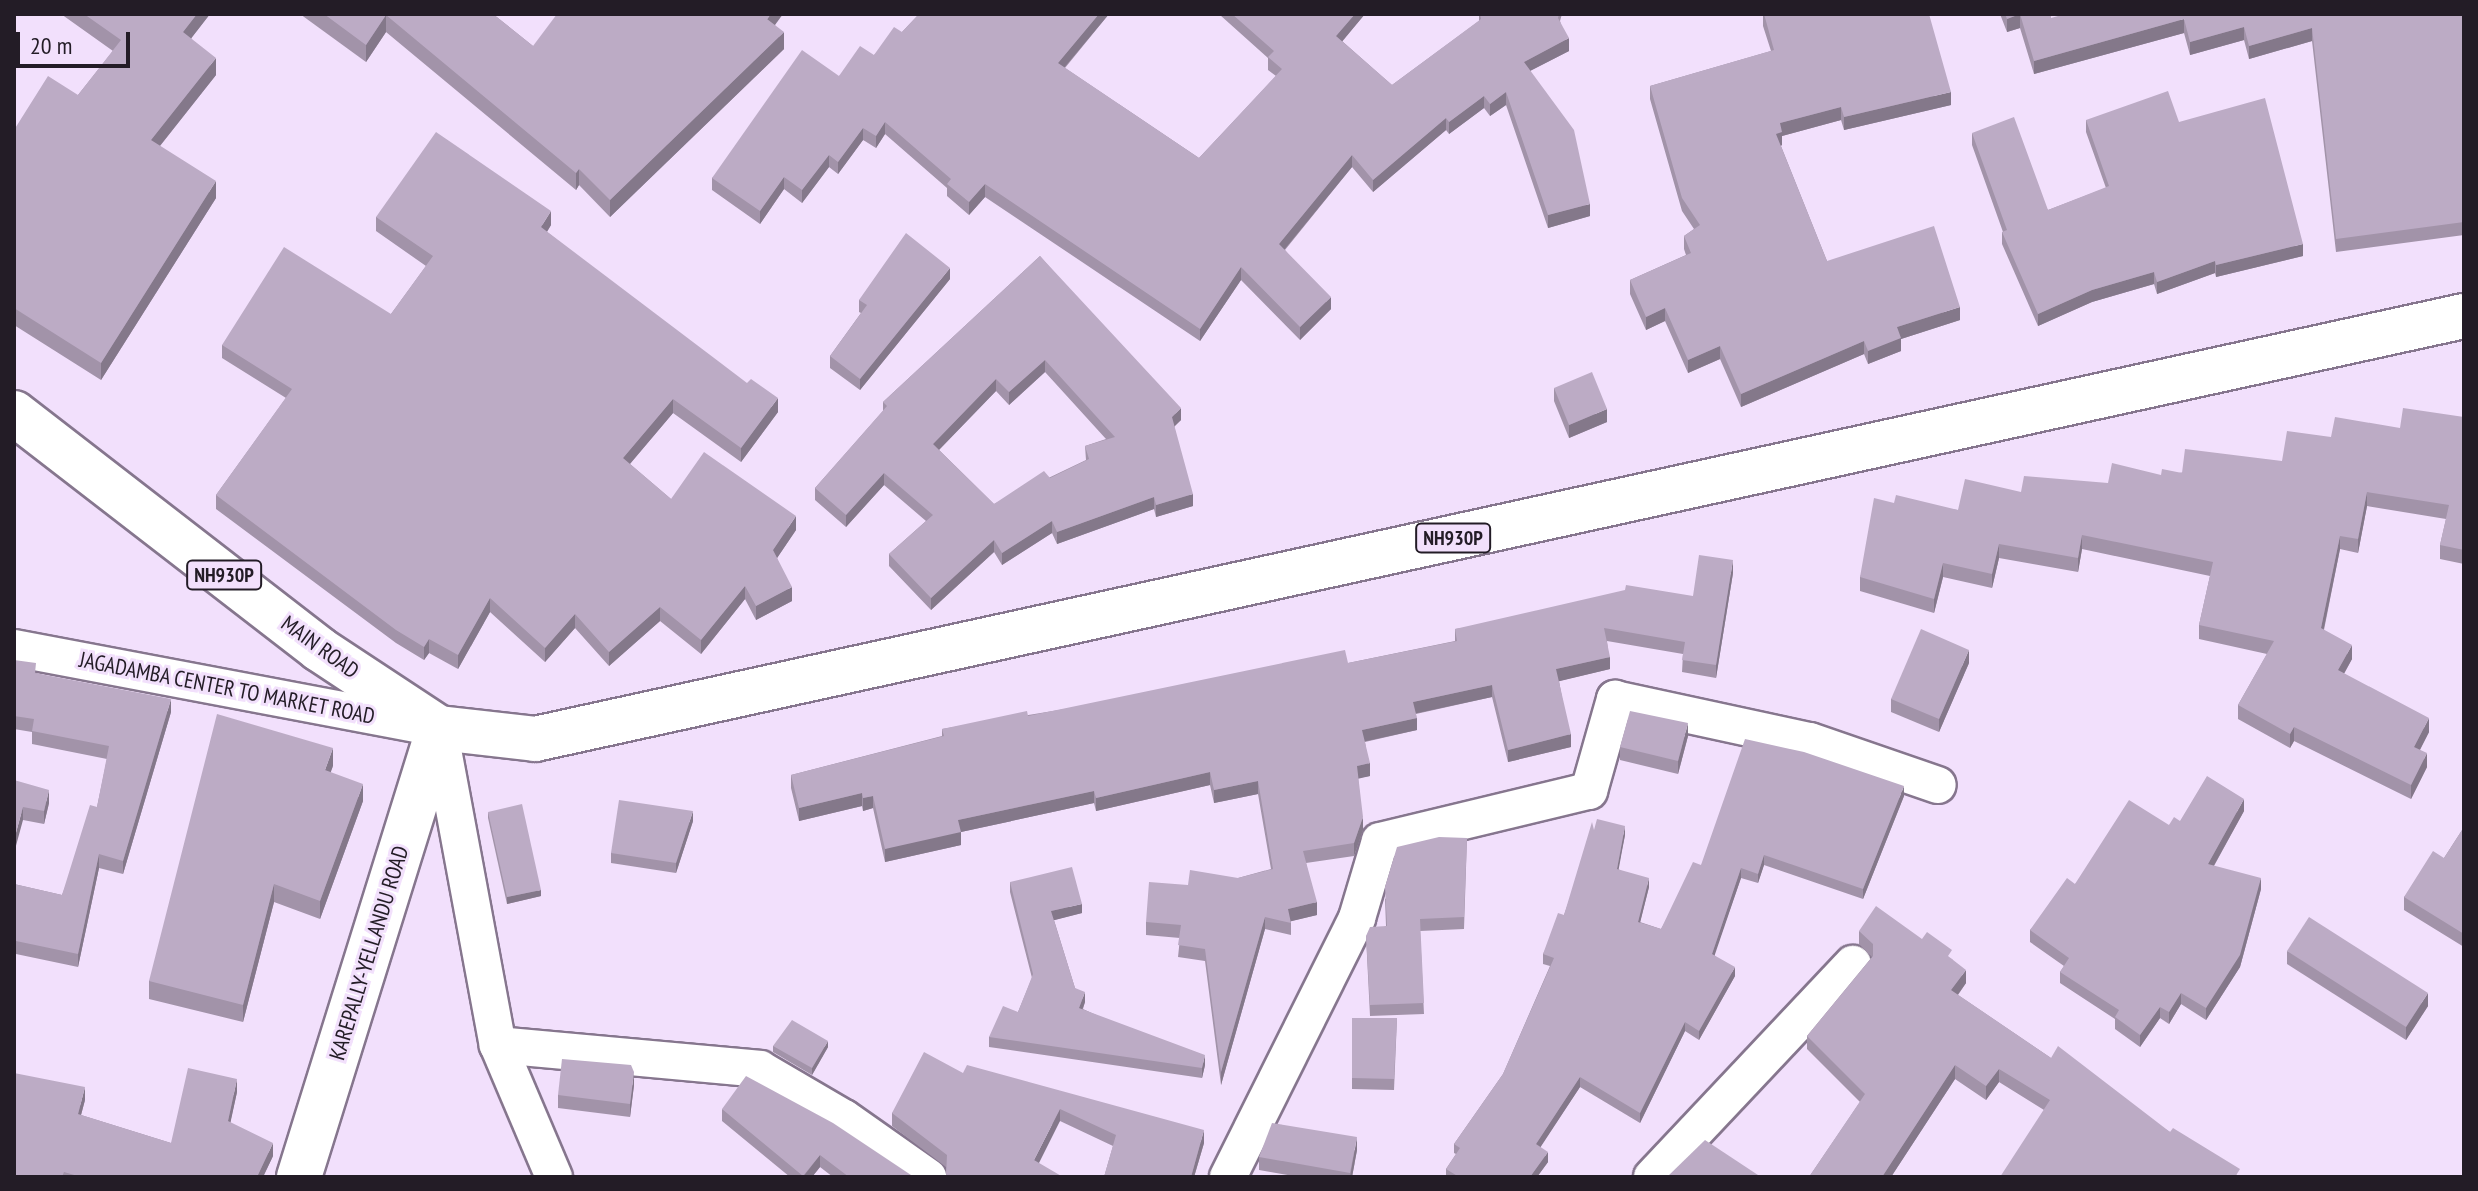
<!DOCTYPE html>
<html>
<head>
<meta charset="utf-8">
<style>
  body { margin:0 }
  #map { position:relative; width:2478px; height:1191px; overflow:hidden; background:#f2e0fc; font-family:"PT Sans Narrow",sans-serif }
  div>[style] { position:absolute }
  .roads { filter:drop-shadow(2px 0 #86768e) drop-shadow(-2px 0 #86768e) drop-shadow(0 2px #86768e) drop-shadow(0 -2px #86768e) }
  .minor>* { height:36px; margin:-18px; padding:0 18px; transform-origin:18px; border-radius:18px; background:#fff }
  .tertiary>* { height:44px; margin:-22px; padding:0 22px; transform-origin:22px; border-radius:22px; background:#fff }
  .trunk>* { height:44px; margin:-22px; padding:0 22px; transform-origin:22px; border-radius:22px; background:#fff }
  .wall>* { inset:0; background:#a293a9 }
  .shaded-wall>* { inset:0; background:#84788a }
  .building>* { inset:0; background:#bcabc5 }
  span { translate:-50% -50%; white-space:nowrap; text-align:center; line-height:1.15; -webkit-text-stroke:6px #f2e0fc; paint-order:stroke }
  .shield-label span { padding:2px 6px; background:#f2e0fc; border:2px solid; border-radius:6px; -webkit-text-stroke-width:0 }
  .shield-label { font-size:20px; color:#231c26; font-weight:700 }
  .street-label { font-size:22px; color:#231c26 }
  .frame { position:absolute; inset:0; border:16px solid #231c26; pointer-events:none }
  .scale { position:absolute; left:16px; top:32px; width:114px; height:36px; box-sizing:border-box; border:4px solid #231c26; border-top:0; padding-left:10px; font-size:24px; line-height:28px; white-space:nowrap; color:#231c26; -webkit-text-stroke:6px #f2e0fc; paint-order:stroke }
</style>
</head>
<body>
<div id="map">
  <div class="roads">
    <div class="minor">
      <div style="left:14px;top:648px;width:432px;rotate:10.7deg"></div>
      <div style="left:439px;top:728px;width:322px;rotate:79.5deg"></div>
      <div style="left:498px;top:1045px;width:263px;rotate:5.2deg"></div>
      <div style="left:760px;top:1069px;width:97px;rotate:30.3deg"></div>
      <div style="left:844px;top:1118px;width:103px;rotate:35.1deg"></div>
      <div style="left:498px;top:1045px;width:143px;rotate:67deg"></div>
      <div style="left:1228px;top:1177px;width:289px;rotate:-63.5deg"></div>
      <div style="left:1357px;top:918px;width:80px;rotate:-73.4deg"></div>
      <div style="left:1380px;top:841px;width:215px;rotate:-13.5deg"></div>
      <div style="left:1589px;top:791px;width:96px;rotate:-74.2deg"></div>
      <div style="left:1615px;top:699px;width:199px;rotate:12.2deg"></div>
      <div style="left:1810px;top:741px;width:135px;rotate:19deg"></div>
      <div style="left:1652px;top:1177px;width:293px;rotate:-46.7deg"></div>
    </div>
    <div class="tertiary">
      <div style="left:299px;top:1177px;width:470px;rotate:-72.7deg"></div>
    </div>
    <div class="trunk">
      <div style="left:14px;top:413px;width:386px;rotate:37.7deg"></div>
      <div style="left:319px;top:649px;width:144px;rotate:33.4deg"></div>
      <div style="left:439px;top:728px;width:97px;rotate:6.5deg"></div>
      <div style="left:535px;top:739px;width:1975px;rotate:-12.37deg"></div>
    </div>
  </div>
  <div class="wall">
    <div style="clip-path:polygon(61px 14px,210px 14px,191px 38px,216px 75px,160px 146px,216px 198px,101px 380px,14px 325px,14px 130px,78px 95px,113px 51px)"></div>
    <div style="clip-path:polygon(300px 14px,493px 14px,533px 46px,775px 25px,784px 49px,610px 217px,579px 185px,576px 190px,386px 32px,366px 62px)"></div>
    <div style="clip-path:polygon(919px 14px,1109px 14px,1065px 68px,1199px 158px,1276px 76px,1268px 70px,1268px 58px,1220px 15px,1220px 14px,1365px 14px,1342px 41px,1392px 85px,1479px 21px,1479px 14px,1562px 14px,1560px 21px,1569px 51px,1530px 71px,1590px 216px,1548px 228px,1506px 105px,1490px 116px,1484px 108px,1449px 134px,1446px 130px,1373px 192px,1352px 167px,1285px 250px,1331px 309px,1300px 340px,1241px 280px,1200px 341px,985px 197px,969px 215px,947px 196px,947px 188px,885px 134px,876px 148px,863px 140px,838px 174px,829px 167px,802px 203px,784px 189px,760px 224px,712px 190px,712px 178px,839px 76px,874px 55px,902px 32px)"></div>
    <div style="clip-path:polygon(1763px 14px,1951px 105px,1844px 130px,1841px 120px,1782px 136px,1782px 145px,1781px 146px,1827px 261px,1960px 320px,1901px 339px,1901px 351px,1868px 364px,1864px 354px,1741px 407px,1720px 359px,1688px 373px,1665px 321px,1646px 330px,1630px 294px,1630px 280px,1686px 255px,1684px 249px,1684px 236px,1694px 229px,1682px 211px,1650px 99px,1650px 86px,1771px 51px,1763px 26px)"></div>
    <div style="clip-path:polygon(2000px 14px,2050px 14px,2051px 18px,2464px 24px,2464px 235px,2336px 252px,2312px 41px,2249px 59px,2244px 40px,2190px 55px,2184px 33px,2034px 74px,2020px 28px,2007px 32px)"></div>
    <div style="clip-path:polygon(2086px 120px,2179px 122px,2303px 256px,2216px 277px,2215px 273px,2157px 294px,2154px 284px,2092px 302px,2038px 326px,2002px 244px,2002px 232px,2003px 232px,1972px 145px,1972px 133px,2048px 210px,2106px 188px,2086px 132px)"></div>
    <div style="clip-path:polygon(376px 217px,551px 225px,547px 232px,778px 412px,741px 462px,673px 413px,630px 464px,671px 499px,796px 530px,777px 558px,792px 601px,756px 620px,745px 599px,701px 654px,660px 621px,609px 666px,575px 628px,545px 662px,490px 612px,458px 669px,429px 653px,424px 660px,396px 643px,216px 509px,216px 495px,286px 398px,222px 358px,222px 345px,391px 314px,426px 266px,376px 231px)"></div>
    <div style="clip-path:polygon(evenodd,1040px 256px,1181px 420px,1174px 426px,1193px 506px,1156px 517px,1154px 509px,1057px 544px,1052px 533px,1002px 565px,994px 552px,931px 610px,889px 566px,889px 554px,926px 521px,884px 485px,846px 527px,815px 500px,815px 488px,883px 411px,883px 402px,1040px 256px,1045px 372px,1106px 439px,1085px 446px,1086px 460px,994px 504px,939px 450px,996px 391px,1009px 405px,1045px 372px)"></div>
    <div style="clip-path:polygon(950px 279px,860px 390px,830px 368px,830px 356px,861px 313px,859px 312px,859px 300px)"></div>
    <div style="clip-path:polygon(1554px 388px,1607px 422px,1569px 438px,1554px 401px)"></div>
    <div style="clip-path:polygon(2464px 417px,2464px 564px,2440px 559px,2440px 545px,2446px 519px,2367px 506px,2358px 553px,2340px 549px,2324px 630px,2352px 659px,2344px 674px,2429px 732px,2420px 750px,2427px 767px,2411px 799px,2294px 741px,2290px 748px,2238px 719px,2238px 705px,2267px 654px,2199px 639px,2199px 625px,2210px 576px,2082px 549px,2078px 572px,1999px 558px,1992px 588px,1943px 577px,1934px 613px,1860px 591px,1860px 577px,1894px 503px,1958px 510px,2021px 492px,2108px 483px,2161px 475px,2282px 461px,2331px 437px,2400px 428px)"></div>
    <div style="clip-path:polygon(1733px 573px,1716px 678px,1682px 672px,1683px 654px,1607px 641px,1610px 669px,1559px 681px,1571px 747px,1508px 762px,1492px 697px,1416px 714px,1417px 730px,1365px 742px,1370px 776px,1358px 778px,1363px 830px,1354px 856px,1306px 863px,1317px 915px,1291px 921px,1291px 935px,1265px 929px,1221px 1085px,1205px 961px,1178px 957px,1180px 938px,1146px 935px,1146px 922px,1188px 885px,1238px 878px,1271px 869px,1258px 794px,1214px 803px,1210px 785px,1096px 811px,1094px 803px,961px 832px,961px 845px,885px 862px,873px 808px,863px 811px,862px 806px,799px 821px,791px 788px,791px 775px,942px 736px,942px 729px,1348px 663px,1455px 641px,1455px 629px,1693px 596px)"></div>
    <div style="clip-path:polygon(14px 660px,36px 673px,171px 712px,123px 874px,99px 868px,78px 967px,16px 954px,14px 884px,62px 895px,97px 807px,107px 759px,32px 744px,32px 732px,14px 729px)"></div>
    <div style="clip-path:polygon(1969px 663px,1939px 732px,1891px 712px,1891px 699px)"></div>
    <div style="clip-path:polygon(1688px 736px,1678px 774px,1620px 760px,1620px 747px)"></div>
    <div style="clip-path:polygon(333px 766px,330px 772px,363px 801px,320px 919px,274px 902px,243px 1022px,149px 999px,149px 981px)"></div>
    <div style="clip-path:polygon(14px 780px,49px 803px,44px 824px,23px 820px)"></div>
    <div style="clip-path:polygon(1904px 796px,1863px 899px,1764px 865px,1758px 883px,1741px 878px,1714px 955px,1735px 976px,1699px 1040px,1685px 1031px,1640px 1123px,1580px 1087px,1540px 1147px,1548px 1162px,1537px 1177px,1446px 1177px,1446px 1169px,1456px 1154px,1454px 1153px,1454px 1144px,1503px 1074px,1550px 966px,1543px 964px,1543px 954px,1564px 915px,1594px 830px,1625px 835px,1618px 869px,1649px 887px,1640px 922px,1661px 929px,1701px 865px)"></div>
    <div style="clip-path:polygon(2244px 811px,2214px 866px,2261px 889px,2240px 967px,2206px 1020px,2181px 1004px,2169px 1024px,2160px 1018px,2140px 1047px,2115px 1029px,2115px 1019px,2060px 983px,2060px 972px,2064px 966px,2030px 942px,2030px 930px,2075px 884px,2169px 825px,2180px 821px)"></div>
    <div style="clip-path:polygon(488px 812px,541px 896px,507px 904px,488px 818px)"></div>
    <div style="clip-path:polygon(693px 821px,676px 873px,611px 863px,611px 853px)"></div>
    <div style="clip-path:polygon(2464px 827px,2464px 947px,2404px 910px,2404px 897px,2444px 858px)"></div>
    <div style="clip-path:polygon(1467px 838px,1464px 929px,1420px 931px,1424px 1014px,1370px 1016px,1366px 936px,1386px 926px,1385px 899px)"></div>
    <div style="clip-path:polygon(1010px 882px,1082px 913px,1054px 920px,1075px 988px,1085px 1002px,1083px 1009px,1205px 1065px,1202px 1078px,989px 1047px,989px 1037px,1018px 1012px,1032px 978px,1010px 892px)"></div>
    <div style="clip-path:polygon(1859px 931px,1952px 959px,1966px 983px,1958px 995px,2051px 1058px,2170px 1132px,2240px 1177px,2044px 1110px,1999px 1082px,1986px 1100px,1955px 1079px,1891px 1177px,1809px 1177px,1860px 1102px,1807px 1049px,1807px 1036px,1872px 957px,1859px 944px)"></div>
    <div style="clip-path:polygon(2287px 951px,2428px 1006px,2406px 1040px,2287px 964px)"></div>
    <div style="clip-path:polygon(1352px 1018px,1397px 1018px,1394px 1090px,1352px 1089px)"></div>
    <div style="clip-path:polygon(773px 1046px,828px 1047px,812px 1075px,773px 1052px)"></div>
    <div style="clip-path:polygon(963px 1073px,1204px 1143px,1194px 1177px,1104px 1177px,1113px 1146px,1060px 1121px,946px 1176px,946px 1167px,892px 1126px,892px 1113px)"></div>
    <div style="clip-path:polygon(634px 1085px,630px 1117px,558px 1108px,558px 1095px)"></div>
    <div style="clip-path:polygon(237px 1092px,230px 1123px,273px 1156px,263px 1177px,14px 1177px,85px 1100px,81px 1115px,171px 1143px)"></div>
    <div style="clip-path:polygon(722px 1109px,914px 1177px,833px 1177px,820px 1167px,812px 1177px,790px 1177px,722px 1121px)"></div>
    <div style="clip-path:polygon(1357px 1150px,1352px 1177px,1299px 1177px,1259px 1170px,1259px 1157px)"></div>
  </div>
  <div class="shaded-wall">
    <div style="clip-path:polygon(197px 14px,210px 14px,183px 49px,183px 32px)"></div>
    <div style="clip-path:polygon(771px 14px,783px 14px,767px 36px,767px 19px)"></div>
    <div style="clip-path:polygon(1099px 14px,1109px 14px,1058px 75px,1058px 63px)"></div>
    <div style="clip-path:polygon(1355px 14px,1365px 14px,1336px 49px,1336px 36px)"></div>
    <div style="clip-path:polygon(2020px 14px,2020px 28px,2007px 32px,2007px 19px)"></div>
    <div style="clip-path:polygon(386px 15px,386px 32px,366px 62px,366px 45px)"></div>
    <div style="clip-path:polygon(2184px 19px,2184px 33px,2034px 74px,2034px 61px)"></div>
    <div style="clip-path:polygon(2244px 27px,2244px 40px,2190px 55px,2190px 42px)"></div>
    <div style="clip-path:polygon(2312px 28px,2312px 41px,2249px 59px,2249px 46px)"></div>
    <div style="clip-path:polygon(784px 32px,784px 49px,610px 217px,610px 200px)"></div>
    <div style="clip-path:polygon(1569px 38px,1569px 51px,1524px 74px,1524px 62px)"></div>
    <div style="clip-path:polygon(216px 58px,216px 75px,151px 157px,151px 140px)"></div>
    <div style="clip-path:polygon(1506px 92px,1506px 105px,1490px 116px,1490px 104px)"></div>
    <div style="clip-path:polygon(1951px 92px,1951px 105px,1844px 130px,1844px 117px)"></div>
    <div style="clip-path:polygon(1484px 96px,1484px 108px,1449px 134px,1449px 122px)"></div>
    <div style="clip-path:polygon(1841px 107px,1841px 120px,1782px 136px,1782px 145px,1776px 147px,1776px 134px,1780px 123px)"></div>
    <div style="clip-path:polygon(1446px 118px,1446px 130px,1373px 192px,1373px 180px)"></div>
    <div style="clip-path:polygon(885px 122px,885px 134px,876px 148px,876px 136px)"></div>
    <div style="clip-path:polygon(863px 128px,863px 140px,838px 174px,838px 162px)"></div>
    <div style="clip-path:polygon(829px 155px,829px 167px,802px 203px,802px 190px)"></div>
    <div style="clip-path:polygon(1352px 155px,1352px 167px,1279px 256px,1279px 244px)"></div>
    <div style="clip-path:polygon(579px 169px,579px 185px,576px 190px,576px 173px)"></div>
    <div style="clip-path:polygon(784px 177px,784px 189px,760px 224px,760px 211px)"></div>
    <div style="clip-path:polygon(216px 181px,216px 198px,101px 380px,101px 363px)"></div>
    <div style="clip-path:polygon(985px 184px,985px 197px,969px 215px,969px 202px)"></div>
    <div style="clip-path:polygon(1590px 204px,1590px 216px,1548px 228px,1548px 215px)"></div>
    <div style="clip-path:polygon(551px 211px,551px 225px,541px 241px,541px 227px)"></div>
    <div style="clip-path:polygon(2303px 244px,2303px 256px,2216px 277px,2216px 265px)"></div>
    <div style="clip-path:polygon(2215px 261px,2215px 273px,2157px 294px,2157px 282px)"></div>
    <div style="clip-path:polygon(1241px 267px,1241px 280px,1200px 341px,1200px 329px)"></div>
    <div style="clip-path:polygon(950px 268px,950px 279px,860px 390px,860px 379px)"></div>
    <div style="clip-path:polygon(2154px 272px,2154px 284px,2092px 302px,2038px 326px,2038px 314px,2092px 290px)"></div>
    <div style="clip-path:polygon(1331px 297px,1331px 309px,1300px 340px,1300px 327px)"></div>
    <div style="clip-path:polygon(1960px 307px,1960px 320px,1901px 339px,1901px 351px,1868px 364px,1868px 351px,1897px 327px)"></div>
    <div style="clip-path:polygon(1665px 308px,1665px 321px,1646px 330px,1646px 317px)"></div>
    <div style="clip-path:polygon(1864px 341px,1864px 354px,1741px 407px,1741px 394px)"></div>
    <div style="clip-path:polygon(1720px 346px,1720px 359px,1688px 373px,1688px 360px)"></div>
    <div style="clip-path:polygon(1045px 360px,1045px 372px,1009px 405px,1009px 392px)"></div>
    <div style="clip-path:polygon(996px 379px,996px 391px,933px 456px,933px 444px)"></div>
    <div style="clip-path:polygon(778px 398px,778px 412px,741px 462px,741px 448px)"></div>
    <div style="clip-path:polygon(673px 399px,673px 413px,623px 472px,623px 458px)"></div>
    <div style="clip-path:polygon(1181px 408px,1181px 420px,1172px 429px,1172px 417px)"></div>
    <div style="clip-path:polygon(1607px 409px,1607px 422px,1569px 438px,1569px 425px)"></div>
    <div style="clip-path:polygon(884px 473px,884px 485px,846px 527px,846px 515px)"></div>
    <div style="clip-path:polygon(2367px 492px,2367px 506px,2358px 553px,2358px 539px)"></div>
    <div style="clip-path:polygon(1193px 494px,1193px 506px,1156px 517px,1156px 505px)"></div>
    <div style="clip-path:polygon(1154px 497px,1154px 509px,1057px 544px,1057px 532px)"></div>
    <div style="clip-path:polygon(796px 516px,796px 530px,773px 564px,773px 550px)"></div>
    <div style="clip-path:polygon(1052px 521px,1052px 533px,1002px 565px,1002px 553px)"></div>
    <div style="clip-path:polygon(2082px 535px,2082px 549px,2078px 572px,2078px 558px)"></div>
    <div style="clip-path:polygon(2340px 536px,2340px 549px,2321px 642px,2321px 628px)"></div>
    <div style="clip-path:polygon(994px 540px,994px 552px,931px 610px,931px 598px)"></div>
    <div style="clip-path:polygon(1999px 544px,1999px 558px,1992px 588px,1992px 574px)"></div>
    <div style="clip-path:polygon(1733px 560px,1733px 573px,1716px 678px,1716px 665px)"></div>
    <div style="clip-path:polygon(1943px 563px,1943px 577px,1934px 613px,1934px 599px)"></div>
    <div style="clip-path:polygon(745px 586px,745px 599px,701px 654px,701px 640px)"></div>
    <div style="clip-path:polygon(792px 587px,792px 601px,756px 620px,756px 606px)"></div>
    <div style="clip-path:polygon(490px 598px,490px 612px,458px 669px,458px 655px)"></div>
    <div style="clip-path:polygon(660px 607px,660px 621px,609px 666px,609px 652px)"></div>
    <div style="clip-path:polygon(575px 614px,575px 628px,545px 662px,545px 648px)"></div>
    <div style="clip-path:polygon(429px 639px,429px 653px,424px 660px,424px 647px)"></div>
    <div style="clip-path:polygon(2352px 645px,2352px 659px,2338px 684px,2338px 670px)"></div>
    <div style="clip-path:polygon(1969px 650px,1969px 663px,1939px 732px,1939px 719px)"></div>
    <div style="clip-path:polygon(1610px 657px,1610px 669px,1556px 682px,1556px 669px)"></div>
    <div style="clip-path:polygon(1492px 685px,1492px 697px,1413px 714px,1413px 702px)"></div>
    <div style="clip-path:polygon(171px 699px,171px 712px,123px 874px,123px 861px)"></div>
    <div style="clip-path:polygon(1417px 718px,1417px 730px,1362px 742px,1362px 730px)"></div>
    <div style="clip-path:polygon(2429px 718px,2429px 732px,2414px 761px,2414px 747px)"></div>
    <div style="clip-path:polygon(1688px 723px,1688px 736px,1678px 774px,1678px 761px)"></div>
    <div style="clip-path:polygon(2294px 727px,2294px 741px,2290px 748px,2290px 734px)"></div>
    <div style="clip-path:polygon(1571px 734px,1571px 747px,1508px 762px,1508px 750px)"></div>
    <div style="clip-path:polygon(333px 748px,333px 766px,325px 788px,325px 770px)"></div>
    <div style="clip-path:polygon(2427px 753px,2427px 767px,2411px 799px,2411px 785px)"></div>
    <div style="clip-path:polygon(1370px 763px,1370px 776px,1357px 779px,1357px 766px)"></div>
    <div style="clip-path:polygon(1210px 772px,1210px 785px,1096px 811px,1096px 798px)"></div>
    <div style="clip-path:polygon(1258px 781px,1258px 794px,1214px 803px,1214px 790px)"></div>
    <div style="clip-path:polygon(363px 784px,363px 801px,320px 919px,320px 901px)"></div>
    <div style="clip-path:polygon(1904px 786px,1904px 796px,1863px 899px,1863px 889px)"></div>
    <div style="clip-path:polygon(49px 790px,49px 803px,44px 824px,44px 811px)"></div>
    <div style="clip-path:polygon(1094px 791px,1094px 803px,961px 832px,961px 845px,885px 862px,885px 849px,958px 820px)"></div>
    <div style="clip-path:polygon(862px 793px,862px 806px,799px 821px,799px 808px)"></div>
    <div style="clip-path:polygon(873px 796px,873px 808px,863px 811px,863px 798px)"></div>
    <div style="clip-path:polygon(2244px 799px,2244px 811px,2208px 876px,2208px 864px)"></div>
    <div style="clip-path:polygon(23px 807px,23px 820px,14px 853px,14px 840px)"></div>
    <div style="clip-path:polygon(693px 811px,693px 821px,676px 873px,676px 863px)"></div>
    <div style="clip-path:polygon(1363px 817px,1363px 830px,1354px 856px,1354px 843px)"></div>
    <div style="clip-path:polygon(1625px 826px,1625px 835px,1617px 878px,1617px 869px)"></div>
    <div style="clip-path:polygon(99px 854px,99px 868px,78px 967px,78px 954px)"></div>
    <div style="clip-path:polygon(1764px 855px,1764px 865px,1758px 883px,1758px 874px)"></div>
    <div style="clip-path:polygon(1741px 868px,1741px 878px,1712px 963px,1712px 954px)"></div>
    <div style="clip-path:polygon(1649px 878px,1649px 887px,1638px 931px,1638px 922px)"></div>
    <div style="clip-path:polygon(2261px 878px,2261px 889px,2240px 967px,2206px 1020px,2206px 1008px)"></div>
    <div style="clip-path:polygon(274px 884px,274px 902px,243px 1022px,243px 1005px)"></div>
    <div style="clip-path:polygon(541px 890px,541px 896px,507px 904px,507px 897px)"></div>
    <div style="clip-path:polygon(1317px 902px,1317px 915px,1288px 922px,1288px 909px)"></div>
    <div style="clip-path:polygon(1082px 904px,1082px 913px,1051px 921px,1051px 911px)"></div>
    <div style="clip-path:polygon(1265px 917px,1265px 929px,1221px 1085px,1221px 1072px)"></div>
    <div style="clip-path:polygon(1735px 967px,1735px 976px,1699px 1040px,1699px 1031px)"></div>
    <div style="clip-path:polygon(1966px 970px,1966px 983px,1951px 1004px,1951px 990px)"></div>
    <div style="clip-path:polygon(1085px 992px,1085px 1002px,1079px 1018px,1079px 1008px)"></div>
    <div style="clip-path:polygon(2181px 993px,2181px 1004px,2169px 1024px,2169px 1012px)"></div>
    <div style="clip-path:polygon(2428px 993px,2428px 1006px,2406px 1040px,2406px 1027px)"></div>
    <div style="clip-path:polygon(2160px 1007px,2160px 1018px,2140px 1047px,2140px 1035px)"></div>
    <div style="clip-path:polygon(1685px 1022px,1685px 1031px,1640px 1123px,1640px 1113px)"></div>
    <div style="clip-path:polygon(828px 1041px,828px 1047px,812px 1075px,812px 1068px)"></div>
    <div style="clip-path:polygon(1205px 1055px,1205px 1065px,1202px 1078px,1202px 1068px)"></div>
    <div style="clip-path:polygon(1955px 1065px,1955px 1079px,1891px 1177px,1882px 1177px)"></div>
    <div style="clip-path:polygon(1999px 1069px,1999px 1082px,1986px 1100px,1986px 1086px)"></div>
    <div style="clip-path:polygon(634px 1072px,634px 1085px,630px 1117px,630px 1104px)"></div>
    <div style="clip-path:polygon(1580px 1077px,1580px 1087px,1536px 1154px,1536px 1144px)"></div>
    <div style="clip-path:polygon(237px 1079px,237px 1092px,228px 1134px,228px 1121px)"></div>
    <div style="clip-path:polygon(85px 1087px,85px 1100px,78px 1126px,78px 1114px)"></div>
    <div style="clip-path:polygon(1060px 1109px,1060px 1121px,1034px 1173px,1034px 1160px)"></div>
    <div style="clip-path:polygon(1204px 1130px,1204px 1143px,1194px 1177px,1191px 1177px)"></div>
    <div style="clip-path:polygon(1357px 1137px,1357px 1150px,1352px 1177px,1350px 1177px)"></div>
    <div style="clip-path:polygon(273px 1143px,273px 1156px,263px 1177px,257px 1177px)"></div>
    <div style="clip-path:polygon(1548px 1152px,1548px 1162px,1537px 1177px,1530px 1177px)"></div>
    <div style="clip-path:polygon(820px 1155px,820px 1167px,812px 1177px,803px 1177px)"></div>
  </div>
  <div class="building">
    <div style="clip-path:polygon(84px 14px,197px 14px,183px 32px,216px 58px,151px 140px,216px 181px,101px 363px,14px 308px,14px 130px,48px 76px,78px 95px,121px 40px)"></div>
    <div style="clip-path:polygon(324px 14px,493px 14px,533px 46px,557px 14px,771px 14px,767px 19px,784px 32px,610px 200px,579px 169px,576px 173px,386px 15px,366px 45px)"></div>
    <div style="clip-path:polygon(919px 14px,1099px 14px,1058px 63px,1199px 158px,1282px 69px,1268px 57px,1274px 51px,1232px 14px,1355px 14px,1336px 36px,1392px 85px,1481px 19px,1480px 14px,1559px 14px,1558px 18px,1569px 38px,1524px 62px,1574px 130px,1590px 204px,1548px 215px,1506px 92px,1490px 104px,1484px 96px,1449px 122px,1446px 118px,1373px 180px,1352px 155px,1279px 244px,1331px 297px,1300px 327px,1241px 267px,1200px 329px,985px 184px,969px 202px,947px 184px,951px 179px,885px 122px,876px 136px,863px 128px,838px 162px,829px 155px,802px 190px,784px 177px,760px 211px,712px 178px,802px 50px,839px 76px,860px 46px,874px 55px,894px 27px,902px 32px)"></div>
    <div style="clip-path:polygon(1764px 14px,1929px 14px,1951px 92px,1844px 117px,1841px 107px,1780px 123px,1782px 132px,1776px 134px,1827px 261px,1934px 226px,1960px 307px,1897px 327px,1901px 338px,1868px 351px,1864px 341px,1741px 394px,1720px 346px,1688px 360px,1665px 308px,1646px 317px,1630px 280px,1691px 253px,1684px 236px,1700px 225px,1682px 198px,1650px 86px,1774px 50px)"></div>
    <div style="clip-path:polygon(2005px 14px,2050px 14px,2051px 18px,2065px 14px,2462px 14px,2464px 24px,2464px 222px,2336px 239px,2312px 28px,2249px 46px,2244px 27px,2190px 42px,2184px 19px,2034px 61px,2020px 14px,2007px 19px)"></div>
    <div style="clip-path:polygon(2168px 91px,2179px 122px,2265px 98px,2303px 244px,2216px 265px,2215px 261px,2157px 282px,2154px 272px,2092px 290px,2038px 314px,2002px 232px,2007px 230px,1972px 133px,2014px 117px,2048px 210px,2109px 186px,2086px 120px)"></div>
    <div style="clip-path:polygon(436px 132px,551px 211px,541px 227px,747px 383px,751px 379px,778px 398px,741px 448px,673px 399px,623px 458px,671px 499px,704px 452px,796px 516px,773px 550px,792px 587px,756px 606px,745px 586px,701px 640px,660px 607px,609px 652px,575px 614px,545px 648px,490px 598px,458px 655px,429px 639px,424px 647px,396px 630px,216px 495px,292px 389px,222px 345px,284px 247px,391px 314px,433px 256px,376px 217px)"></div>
    <div style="clip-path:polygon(906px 233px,950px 268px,860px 379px,830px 356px,867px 305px,859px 300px)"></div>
    <div style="clip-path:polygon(evenodd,1040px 256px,1181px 408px,1172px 417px,1193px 494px,1156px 505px,1154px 497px,1057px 532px,1052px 521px,1002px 553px,994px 540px,931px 598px,889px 554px,933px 515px,884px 473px,846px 515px,815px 488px,887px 406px,883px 402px,1040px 256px,1045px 360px,1115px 437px,1085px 446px,1089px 459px,1050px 478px,1044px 471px,994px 504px,933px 444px,996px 379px,1009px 392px,1045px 360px)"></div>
    <div style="clip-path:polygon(1592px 372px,1607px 409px,1569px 425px,1554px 388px)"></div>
    <div style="clip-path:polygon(2403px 408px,2464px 417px,2464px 550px,2440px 545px,2449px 505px,2367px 492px,2358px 539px,2340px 536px,2321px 628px,2352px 645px,2338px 670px,2429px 718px,2414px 747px,2427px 753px,2411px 785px,2294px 727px,2290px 734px,2238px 705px,2274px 641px,2199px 625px,2213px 562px,2082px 535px,2078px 558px,1999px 544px,1992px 574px,1943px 563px,1934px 599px,1860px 577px,1874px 498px,1894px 503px,1896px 495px,1958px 510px,1965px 479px,2021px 492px,2024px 476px,2108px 483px,2112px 463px,2161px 475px,2162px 469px,2182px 473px,2185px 449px,2282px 461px,2287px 431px,2331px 437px,2335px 417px,2400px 428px)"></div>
    <div style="clip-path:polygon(1699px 555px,1733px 560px,1716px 665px,1682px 660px,1685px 642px,1604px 628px,1610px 657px,1556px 669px,1571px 734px,1508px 750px,1492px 685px,1413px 702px,1417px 718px,1362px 730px,1370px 763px,1357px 766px,1363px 817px,1354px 843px,1303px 851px,1317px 902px,1288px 909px,1291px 923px,1265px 917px,1221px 1072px,1205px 949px,1178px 945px,1181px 925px,1146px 922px,1149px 882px,1188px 885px,1190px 870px,1238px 878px,1273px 869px,1258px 781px,1214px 790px,1210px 772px,1096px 798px,1094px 791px,958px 820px,961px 832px,885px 849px,873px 796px,863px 798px,862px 793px,799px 808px,791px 775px,944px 736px,942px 729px,1027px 711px,1028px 716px,1345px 650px,1348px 663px,1457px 641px,1455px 629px,1625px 590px,1626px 585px,1693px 596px)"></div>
    <div style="clip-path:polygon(1921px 629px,1969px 650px,1939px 719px,1891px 699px)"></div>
    <div style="clip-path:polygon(14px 660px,36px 663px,35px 673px,171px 699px,123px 861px,99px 854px,78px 954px,16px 941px,14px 948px,14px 884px,62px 895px,90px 805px,97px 807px,109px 746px,32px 731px,34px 719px,14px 716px)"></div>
    <div style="clip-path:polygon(1630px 711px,1688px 723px,1678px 761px,1620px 747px)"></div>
    <div style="clip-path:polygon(217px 714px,333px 748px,325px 770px,363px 784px,320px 901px,274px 884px,243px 1005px,149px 981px)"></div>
    <div style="clip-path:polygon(1745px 739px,1804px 752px,1904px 786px,1863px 889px,1764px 855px,1758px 874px,1741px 868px,1712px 954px,1735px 967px,1699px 1031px,1685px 1022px,1640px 1113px,1580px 1077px,1536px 1144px,1548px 1152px,1530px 1177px,1459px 1177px,1446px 1169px,1460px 1148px,1454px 1144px,1503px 1074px,1554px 958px,1543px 954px,1558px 913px,1564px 915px,1592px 822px,1594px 830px,1597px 819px,1625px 826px,1617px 869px,1649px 878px,1638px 922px,1661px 929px,1693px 862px,1701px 865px)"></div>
    <div style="clip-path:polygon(2207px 776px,2244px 799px,2208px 864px,2261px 878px,2240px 955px,2206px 1008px,2181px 993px,2169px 1012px,2160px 1007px,2140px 1035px,2115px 1017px,2119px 1010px,2060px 972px,2069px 958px,2030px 930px,2067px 878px,2075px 884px,2129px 800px,2169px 825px,2174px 817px,2180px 821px)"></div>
    <div style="clip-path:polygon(14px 780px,49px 790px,44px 811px,23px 807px,14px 840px)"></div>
    <div style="clip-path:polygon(619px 800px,693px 811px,676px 863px,611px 853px)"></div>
    <div style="clip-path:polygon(522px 804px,541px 890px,507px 897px,488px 812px)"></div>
    <div style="clip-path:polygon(2464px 827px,2464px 934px,2404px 897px,2433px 851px,2444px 858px)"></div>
    <div style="clip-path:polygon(1439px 837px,1467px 838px,1464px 917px,1420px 919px,1424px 1003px,1370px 1005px,1366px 936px,1370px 927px,1387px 926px,1385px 887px,1397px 847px)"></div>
    <div style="clip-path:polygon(1072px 867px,1082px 904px,1051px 911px,1075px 988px,1085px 992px,1079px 1008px,1205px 1055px,1202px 1068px,989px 1037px,1003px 1006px,1018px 1012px,1033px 974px,1010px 882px)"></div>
    <div style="clip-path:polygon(1876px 906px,1922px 939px,1927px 932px,1952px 950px,1948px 956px,1966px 970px,1951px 990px,2051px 1058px,2058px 1046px,2170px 1132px,2173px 1128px,2240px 1169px,2235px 1177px,2000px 1177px,2050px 1100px,1999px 1069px,1986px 1086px,1955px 1065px,1882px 1177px,1809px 1177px,1865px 1094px,1807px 1036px,1873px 956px,1873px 944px,1859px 931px)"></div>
    <div style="clip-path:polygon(2309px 917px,2428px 993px,2406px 1027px,2287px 951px)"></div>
    <div style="clip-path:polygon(1352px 1018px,1397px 1018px,1394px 1079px,1352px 1078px)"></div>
    <div style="clip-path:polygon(792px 1020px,828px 1041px,812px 1068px,773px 1046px)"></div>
    <div style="clip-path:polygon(924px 1052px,963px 1073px,967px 1065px,1204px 1130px,1191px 1177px,1104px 1177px,1116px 1135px,1060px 1109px,1034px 1160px,1063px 1177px,944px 1177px,946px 1176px,947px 1155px,892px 1113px)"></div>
    <div style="clip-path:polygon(562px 1059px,631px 1065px,634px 1072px,630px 1104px,558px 1095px)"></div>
    <div style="clip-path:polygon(188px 1068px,237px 1079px,228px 1121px,273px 1143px,257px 1177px,81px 1177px,64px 1172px,62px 1177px,14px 1177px,14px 1073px,85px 1087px,78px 1114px,171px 1143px)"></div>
    <div style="clip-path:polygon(746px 1076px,833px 1123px,914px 1177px,849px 1177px,820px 1155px,803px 1176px,722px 1109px)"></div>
    <div style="clip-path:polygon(1272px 1123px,1357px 1137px,1350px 1173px,1259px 1157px)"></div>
    <div style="clip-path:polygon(1705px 1140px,1761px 1177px,1667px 1177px)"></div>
  </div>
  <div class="shield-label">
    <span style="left:1453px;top:538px">NH930P</span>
    <span style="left:224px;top:575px">NH930P</span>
  </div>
  <div class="street-label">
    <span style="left:320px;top:647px;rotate:36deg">MAIN ROAD</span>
    <span style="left:227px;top:688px;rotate:11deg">JAGADAMBA CENTER TO MARKET ROAD</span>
    <span style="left:369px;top:953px;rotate:-73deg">KAREPALLY-YELLANDU ROAD</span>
  </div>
  <div class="frame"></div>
  <div class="scale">20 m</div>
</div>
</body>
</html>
